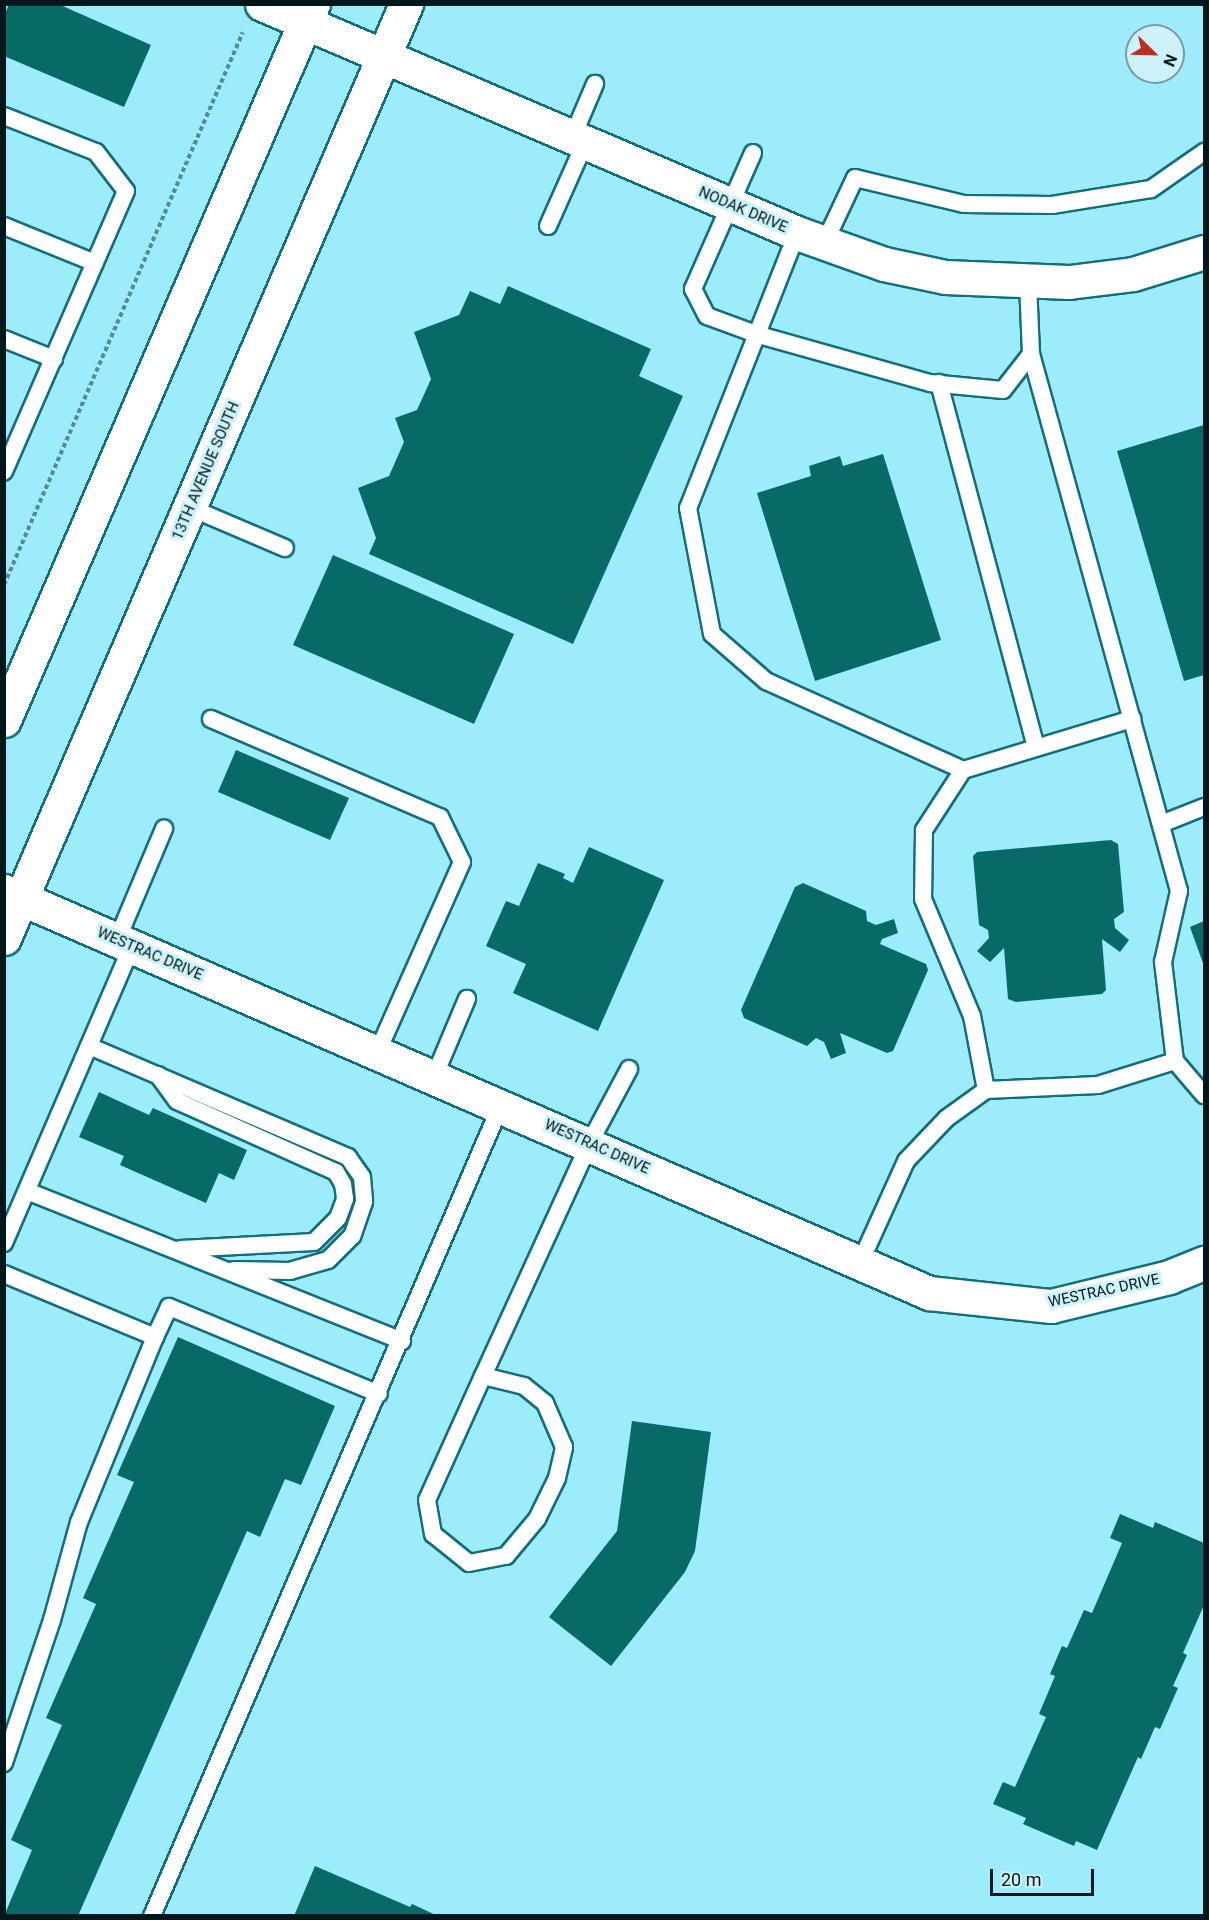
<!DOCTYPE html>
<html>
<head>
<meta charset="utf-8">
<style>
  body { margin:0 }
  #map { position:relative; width:1209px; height:1920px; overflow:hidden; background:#9cecfb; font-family:Roboto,sans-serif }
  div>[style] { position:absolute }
  .building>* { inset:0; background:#066b67 }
  .path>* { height:4px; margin-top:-2px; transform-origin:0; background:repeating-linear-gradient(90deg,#568b95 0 4.5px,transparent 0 7.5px) }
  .roads { filter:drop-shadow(2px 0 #136e7b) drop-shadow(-2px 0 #136e7b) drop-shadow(0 2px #136e7b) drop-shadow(0 -2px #136e7b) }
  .lane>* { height:16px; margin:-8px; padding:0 8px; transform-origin:8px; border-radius:8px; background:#fff }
  .street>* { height:33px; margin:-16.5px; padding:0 16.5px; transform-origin:16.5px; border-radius:16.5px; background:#fff }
  .secondary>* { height:33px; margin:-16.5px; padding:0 16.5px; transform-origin:16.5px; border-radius:16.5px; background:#fff }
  span { translate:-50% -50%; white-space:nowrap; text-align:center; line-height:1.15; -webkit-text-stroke:6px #cdf2fa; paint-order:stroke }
  .street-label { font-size:15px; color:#02171b }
  .frame { position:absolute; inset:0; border:6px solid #02171b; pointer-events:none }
  .north { position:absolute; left:1125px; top:24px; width:60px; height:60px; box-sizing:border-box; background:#cdf2fa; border:2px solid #7c9aa1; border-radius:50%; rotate:113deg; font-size:16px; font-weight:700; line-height:24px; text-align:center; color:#02171b }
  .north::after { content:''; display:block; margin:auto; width:21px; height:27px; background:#bc2f1e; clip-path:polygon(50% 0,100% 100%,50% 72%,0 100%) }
  .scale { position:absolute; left:990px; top:1869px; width:104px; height:27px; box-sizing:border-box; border:3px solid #02171b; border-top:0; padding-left:8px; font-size:18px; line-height:21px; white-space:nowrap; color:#02171b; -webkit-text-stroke:4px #cdf2fa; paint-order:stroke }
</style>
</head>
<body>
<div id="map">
  <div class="building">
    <div style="clip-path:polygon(9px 4px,58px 4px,151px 45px,124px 107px,4px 56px,4px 16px)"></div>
    <div style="clip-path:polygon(508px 286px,651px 349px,639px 376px,683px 396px,573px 644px,369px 554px,376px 538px,358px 488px,389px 476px,404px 442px,395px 418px,417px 410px,431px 379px,414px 332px,459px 315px,470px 291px,500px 304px)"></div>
    <div style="clip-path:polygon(1204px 425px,1204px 675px,1184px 681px,1117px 451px)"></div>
    <div style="clip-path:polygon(883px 454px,941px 640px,815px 681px,757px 493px,811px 476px,809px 466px,840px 456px,843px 466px)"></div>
    <div style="clip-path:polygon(333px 555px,514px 634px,474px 724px,293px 645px)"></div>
    <div style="clip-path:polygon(236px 750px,349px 798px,330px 840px,218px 792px)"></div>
    <div style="clip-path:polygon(1111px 840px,1118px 844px,1124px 912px,1114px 919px,1115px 928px,1129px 940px,1120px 952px,1102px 939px,1106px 990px,1102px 994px,1016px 1002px,1008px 999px,1004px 948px,990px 962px,977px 951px,989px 938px,988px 930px,979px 925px,973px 856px,977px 852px)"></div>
    <div style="clip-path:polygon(589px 847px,664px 880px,598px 1031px,513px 993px,526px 964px,486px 946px,506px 901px,519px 906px,538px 863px,565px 874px,563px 878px,573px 883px)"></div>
    <div style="clip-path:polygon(803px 883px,866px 911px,867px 921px,876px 925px,894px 919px,898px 933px,882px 939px,880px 944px,926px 964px,928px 970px,893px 1051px,887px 1053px,840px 1033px,846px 1053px,831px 1059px,824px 1042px,816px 1038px,807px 1046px,744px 1018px,741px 1010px,795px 887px)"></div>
    <div style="clip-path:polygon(1204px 921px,1204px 966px,1190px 927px)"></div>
    <div style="clip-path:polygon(99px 1092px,149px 1115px,153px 1108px,247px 1150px,234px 1180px,219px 1173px,206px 1203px,120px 1165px,124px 1156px,79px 1137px)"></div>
    <div style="clip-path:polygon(178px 1337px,335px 1406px,301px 1485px,285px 1479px,260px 1537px,247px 1531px,78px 1916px,4px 1916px,32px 1850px,11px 1840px,62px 1725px,46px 1718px,96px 1604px,83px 1598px,134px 1482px,117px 1475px)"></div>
    <div style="clip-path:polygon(632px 1421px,711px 1432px,695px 1551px,685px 1572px,611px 1666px,549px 1617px,617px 1531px)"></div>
    <div style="clip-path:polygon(1120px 1514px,1153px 1528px,1155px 1522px,1204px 1543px,1204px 1605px,1183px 1653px,1187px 1655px,1173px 1686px,1178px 1688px,1160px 1729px,1155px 1727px,1141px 1759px,1138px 1757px,1097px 1850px,1076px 1841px,1074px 1846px,1023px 1824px,1026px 1818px,993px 1804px,1003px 1782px,1015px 1787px,1046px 1717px,1039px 1714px,1055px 1676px,1050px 1674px,1062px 1646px,1067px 1648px,1084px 1610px,1092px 1613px,1122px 1543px,1110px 1538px)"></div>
    <div style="clip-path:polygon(315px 1866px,410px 1907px,412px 1904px,438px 1916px,294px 1916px)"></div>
  </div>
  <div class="path">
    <div style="left:4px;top:585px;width:602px;rotate:-66.63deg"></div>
  </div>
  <div class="roads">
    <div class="lane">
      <div style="left:4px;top:116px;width:99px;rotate:21.4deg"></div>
      <div style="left:96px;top:152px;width:49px;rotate:52.4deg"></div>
      <div style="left:126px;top:191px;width:306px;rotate:113.5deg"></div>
      <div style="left:572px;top:138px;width:59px;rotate:-66.9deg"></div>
      <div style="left:753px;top:153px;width:149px;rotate:113.8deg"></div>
      <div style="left:693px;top:289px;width:30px;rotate:63deg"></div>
      <div style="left:707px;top:316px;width:55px;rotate:20.1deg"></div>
      <div style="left:759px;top:335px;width:178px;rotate:15.7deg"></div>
      <div style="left:930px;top:383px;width:73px;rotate:5.5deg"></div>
      <div style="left:1003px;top:390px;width:46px;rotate:-52.1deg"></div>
      <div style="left:1031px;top:354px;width:71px;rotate:-92.4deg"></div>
      <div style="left:4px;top:226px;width:98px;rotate:22.1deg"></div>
      <div style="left:548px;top:226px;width:91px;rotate:-66deg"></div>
      <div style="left:797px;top:233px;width:296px;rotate:111.6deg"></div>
      <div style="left:688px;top:508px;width:128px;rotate:79.2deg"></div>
      <div style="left:712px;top:634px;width:72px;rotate:41deg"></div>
      <div style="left:766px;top:681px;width:216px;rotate:24.3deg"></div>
      <div style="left:963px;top:770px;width:72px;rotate:123deg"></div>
      <div style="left:924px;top:830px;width:69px;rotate:90.8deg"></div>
      <div style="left:923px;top:899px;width:127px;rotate:67.3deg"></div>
      <div style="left:972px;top:1016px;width:75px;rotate:79.3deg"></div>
      <div style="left:824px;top:244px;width:73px;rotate:-64.8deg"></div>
      <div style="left:855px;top:178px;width:112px;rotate:13.4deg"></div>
      <div style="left:964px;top:204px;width:88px;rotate:0.7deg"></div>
      <div style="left:1052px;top:205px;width:100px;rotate:-9.2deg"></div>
      <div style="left:1151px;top:189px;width:65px;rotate:-34.9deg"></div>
      <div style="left:4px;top:339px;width:54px;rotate:21.8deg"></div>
      <div style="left:1031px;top:354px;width:557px;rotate:74.59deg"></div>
      <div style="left:1179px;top:891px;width:73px;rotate:102.7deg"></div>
      <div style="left:1163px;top:962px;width:100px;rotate:83.1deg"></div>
      <div style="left:939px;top:383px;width:377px;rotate:75.1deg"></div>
      <div style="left:191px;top:508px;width:102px;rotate:23.1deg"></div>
      <div style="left:211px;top:719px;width:249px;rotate:23.2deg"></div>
      <div style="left:440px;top:817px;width:50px;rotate:63.9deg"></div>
      <div style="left:462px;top:862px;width:209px;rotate:114deg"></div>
      <div style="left:963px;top:770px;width:177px;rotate:-16.8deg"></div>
      <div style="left:1161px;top:824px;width:46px;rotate:-21.6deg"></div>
      <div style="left:117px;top:940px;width:121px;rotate:-67.1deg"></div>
      <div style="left:89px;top:1046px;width:282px;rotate:23.2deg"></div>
      <div style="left:348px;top:1157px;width:24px;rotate:55deg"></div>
      <div style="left:362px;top:1177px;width:25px;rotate:85deg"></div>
      <div style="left:364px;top:1202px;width:36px;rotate:109deg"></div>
      <div style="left:352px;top:1236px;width:34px;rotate:135deg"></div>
      <div style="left:328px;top:1260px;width:40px;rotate:164deg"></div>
      <div style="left:290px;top:1271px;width:56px;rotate:-179deg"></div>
      <div style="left:158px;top:1075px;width:32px;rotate:54deg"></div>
      <div style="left:177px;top:1101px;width:174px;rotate:24.1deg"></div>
      <div style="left:336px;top:1172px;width:14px;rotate:60deg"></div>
      <div style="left:343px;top:1184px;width:15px;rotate:82deg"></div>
      <div style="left:345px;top:1199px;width:20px;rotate:110deg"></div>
      <div style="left:338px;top:1218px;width:34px;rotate:135deg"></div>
      <div style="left:314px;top:1242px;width:134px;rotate:177deg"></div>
      <div style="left:434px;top:1077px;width:85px;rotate:-67.1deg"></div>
      <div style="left:27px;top:1191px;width:404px;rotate:21.8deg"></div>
      <div style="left:4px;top:1243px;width:323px;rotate:-66.7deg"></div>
      <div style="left:860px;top:1263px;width:112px;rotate:-65.7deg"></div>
      <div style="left:906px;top:1161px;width:59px;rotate:-46.4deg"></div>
      <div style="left:947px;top:1118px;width:48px;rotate:-35.7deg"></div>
      <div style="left:986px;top:1090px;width:112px;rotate:-2.6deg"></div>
      <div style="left:1098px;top:1085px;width:81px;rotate:-17.3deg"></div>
      <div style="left:1175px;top:1061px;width:45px;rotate:49.5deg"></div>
      <div style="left:4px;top:1274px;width:164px;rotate:22.6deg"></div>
      <div style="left:155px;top:1337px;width:200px;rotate:112.3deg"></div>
      <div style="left:79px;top:1522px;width:102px;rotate:105.4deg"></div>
      <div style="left:52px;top:1620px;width:151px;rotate:108.6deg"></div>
      <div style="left:155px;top:1337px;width:33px;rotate:-65deg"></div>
      <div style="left:169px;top:1307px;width:227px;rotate:22.5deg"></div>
      <div style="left:483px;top:1376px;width:136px;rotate:114.3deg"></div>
      <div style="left:427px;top:1500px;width:35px;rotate:80deg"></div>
      <div style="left:433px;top:1534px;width:46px;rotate:38.9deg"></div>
      <div style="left:469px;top:1563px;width:38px;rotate:-11deg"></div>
      <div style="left:506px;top:1556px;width:48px;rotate:-50deg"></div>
      <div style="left:537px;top:1519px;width:46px;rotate:-64deg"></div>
      <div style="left:557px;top:1478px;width:32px;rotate:-77deg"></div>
      <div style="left:564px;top:1447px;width:48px;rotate:-113.4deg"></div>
      <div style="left:545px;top:1403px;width:27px;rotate:-141deg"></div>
      <div style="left:524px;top:1386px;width:42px;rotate:-166.3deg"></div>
      <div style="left:483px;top:1376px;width:255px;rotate:-65.4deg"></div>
      <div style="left:589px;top:1144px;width:85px;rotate:-61.9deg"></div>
      <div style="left:152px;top:1916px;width:883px;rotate:-66.72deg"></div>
    </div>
    <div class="street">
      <div style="left:262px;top:4px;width:582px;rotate:23.17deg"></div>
      <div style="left:797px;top:233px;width:92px;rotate:19.6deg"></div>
      <div style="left:884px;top:264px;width:62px;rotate:12deg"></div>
      <div style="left:945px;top:277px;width:124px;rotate:2.3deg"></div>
      <div style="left:1069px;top:282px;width:64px;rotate:-7.1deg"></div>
      <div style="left:1133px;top:274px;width:74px;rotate:-17.2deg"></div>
    </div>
    <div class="secondary">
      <div style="left:4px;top:720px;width:780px;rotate:-66.66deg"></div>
      <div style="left:4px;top:891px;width:1009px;rotate:23.49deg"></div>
      <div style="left:929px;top:1293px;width:123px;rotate:6.1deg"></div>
      <div style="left:1051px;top:1306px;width:122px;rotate:-13.8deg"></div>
      <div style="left:1169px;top:1277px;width:38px;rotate:-22deg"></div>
      <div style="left:4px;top:938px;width:1017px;rotate:-66.71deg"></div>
    </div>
  </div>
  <div class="street-label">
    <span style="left:743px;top:210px;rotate:23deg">NODAK DRIVE</span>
    <span style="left:206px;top:471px;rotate:-67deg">13TH AVENUE SOUTH</span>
    <span style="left:150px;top:954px;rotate:23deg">WESTRAC DRIVE</span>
    <span style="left:597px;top:1147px;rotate:24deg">WESTRAC DRIVE</span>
    <span style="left:1104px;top:1291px;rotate:-12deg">WESTRAC DRIVE</span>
  </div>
  <div class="frame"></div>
  <div class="north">N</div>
  <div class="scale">20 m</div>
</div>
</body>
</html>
